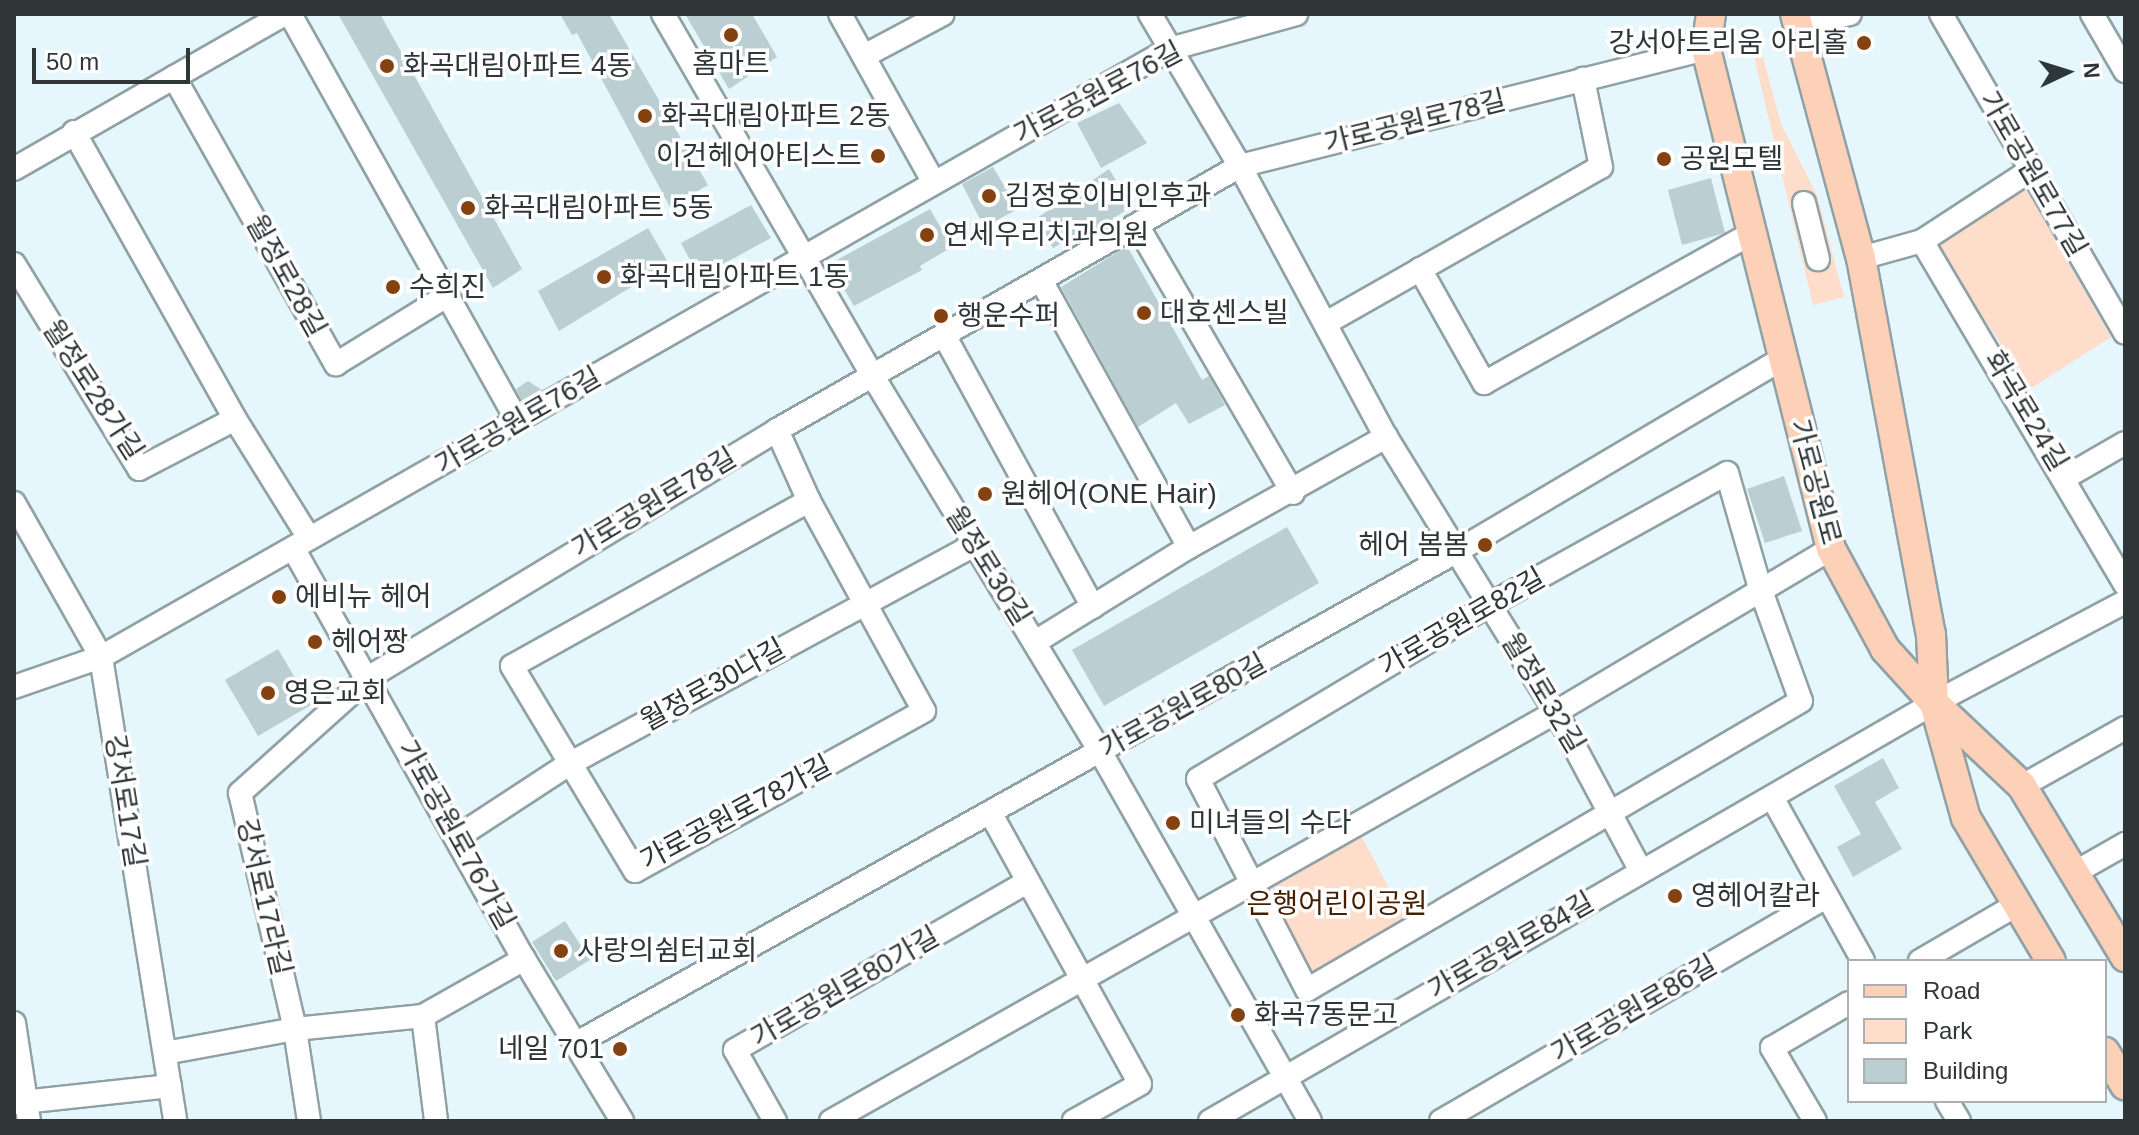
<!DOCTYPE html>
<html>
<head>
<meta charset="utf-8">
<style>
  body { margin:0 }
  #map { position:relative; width:2139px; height:1135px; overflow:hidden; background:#e5f7fc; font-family:Helvetica,"Noto Sans KR",sans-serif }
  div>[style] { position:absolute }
  .green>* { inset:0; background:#feddca }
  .building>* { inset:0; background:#bbced2 }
  .roads { filter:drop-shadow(2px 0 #90a1a6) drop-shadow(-2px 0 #90a1a6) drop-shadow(0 2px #90a1a6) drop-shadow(0 -2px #90a1a6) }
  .minor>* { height:22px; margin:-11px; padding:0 11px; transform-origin:11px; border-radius:11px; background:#fff }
  .major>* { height:28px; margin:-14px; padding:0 14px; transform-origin:14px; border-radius:14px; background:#fdd1b8 }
  .dots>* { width:22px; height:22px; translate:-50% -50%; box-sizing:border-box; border:4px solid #fff; border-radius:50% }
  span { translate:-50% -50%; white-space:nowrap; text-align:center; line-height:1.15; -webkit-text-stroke:7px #fff; paint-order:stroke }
  .poi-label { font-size:28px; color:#2f3638 }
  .right { translate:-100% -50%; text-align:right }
  .left { translate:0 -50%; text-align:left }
  .street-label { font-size:28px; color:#2f3638 }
  .park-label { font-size:28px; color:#461e01 }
  .frame { position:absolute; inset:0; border:16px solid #2f3638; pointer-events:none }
  .legend { position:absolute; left:1847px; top:959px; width:260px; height:144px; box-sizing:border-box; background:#fff; border:2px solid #acafaf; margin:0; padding:10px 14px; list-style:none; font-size:24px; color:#2f3638 }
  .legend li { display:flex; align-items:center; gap:16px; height:40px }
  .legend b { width:40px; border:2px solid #acafaf }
  .north { position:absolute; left:2027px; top:32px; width:80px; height:80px; -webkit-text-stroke:6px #fff; paint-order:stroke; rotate:86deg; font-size:22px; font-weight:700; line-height:32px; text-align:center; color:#2f3638 }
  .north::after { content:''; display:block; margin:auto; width:28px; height:36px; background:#2f3638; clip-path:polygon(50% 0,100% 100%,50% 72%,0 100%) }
  .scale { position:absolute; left:32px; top:48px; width:158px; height:36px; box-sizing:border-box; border:4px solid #2f3638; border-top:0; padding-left:10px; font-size:24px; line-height:28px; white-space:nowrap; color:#2f3638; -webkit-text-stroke:6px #fff; paint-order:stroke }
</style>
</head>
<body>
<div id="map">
  <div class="green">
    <div style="clip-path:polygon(1758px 38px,1781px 124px,1817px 195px,1844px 297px,1813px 305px,1750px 40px)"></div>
    <div style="clip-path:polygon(2027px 189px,2111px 337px,2030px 389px,1935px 243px)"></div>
    <div style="clip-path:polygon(1361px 835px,1406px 920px,1311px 973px,1270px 887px)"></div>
  </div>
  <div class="building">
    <div style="clip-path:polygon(338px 14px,380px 14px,522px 269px,493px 288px)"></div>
    <div style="clip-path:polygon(560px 14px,609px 14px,708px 185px,670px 207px,577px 33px,572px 35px)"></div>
    <div style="clip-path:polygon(685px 14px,752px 14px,777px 57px,729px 89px)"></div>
    <div style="clip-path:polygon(1119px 103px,1147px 143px,1101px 168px,1077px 123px)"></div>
    <div style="clip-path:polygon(993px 167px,1018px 209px,984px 227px,962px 184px)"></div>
    <div style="clip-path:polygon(1109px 169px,1132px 206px,1082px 240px,1078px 234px,1053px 248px,1037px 218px)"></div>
    <div style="clip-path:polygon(1711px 178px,1725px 233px,1682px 245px,1668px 190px)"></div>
    <div style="clip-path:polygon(751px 205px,771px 238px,699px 277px,681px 243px)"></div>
    <div style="clip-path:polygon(930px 209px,952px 247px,920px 266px,922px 270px,854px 306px,830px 266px,835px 261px)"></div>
    <div style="clip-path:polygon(648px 228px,669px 264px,559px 331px,538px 291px)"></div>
    <div style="clip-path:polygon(1127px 246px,1202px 380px,1209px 376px,1225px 405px,1189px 424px,1176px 403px,1138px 427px,1061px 287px)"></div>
    <div style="clip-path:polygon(528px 381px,542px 390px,522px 401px,516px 389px)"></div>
    <div style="clip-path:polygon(1784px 476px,1802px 531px,1765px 543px,1747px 489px)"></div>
    <div style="clip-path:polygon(1287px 527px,1319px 583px,1104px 706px,1072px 650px)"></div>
    <div style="clip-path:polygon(278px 649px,311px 705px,258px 736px,225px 680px)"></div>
    <div style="clip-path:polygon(1883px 758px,1899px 788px,1875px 802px,1902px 849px,1853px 877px,1837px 847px,1861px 834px,1834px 786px)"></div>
    <div style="clip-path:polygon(565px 921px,590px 960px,556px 981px,532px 942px)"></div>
  </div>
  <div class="roads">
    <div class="minor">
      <div style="left:290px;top:14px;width:467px;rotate:60.8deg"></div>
      <div style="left:663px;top:14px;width:427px;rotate:59.9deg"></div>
      <div style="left:877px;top:383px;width:433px;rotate:58.8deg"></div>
      <div style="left:1101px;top:753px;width:423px;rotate:60.4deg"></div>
      <div style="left:840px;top:14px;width:193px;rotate:60.9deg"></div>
      <div style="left:1150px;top:14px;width:177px;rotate:59.4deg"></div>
      <div style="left:1240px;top:166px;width:308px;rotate:61.7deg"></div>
      <div style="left:1386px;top:437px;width:323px;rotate:58.3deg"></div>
      <div style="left:1556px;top:712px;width:180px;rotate:61.9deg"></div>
      <div style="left:1941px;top:14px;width:368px;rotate:60deg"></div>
      <div style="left:2092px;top:14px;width:66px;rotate:59.9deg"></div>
      <div style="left:1802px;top:25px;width:49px;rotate:-12.9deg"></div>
      <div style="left:864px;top:56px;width:89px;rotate:-28deg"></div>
      <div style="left:174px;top:77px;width:330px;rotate:60.6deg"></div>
      <div style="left:336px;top:364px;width:128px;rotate:-31.6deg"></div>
      <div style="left:74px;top:132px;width:329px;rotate:60.7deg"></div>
      <div style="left:235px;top:419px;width:140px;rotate:58.1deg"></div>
      <div style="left:14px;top:169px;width:312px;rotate:-29.8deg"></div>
      <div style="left:1804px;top:203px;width:58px;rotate:76deg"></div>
      <div style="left:1137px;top:225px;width:310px;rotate:59.8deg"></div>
      <div style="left:1922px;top:241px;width:399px;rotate:59.4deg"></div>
      <div style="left:1861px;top:258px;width:63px;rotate:-15.6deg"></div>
      <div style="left:1922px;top:241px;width:130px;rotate:-33.1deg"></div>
      <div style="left:14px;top:264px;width:240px;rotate:58.6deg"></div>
      <div style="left:139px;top:469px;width:108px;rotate:-27.5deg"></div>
      <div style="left:1420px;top:269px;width:131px;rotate:60.7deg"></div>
      <div style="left:1484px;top:383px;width:306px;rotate:-29.2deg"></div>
      <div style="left:1042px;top:282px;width:303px;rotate:61deg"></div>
      <div style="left:1326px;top:323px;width:316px;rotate:-29.6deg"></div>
      <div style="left:1601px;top:167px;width:90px;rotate:-101.6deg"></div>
      <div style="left:944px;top:335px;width:310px;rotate:61.3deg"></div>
      <div style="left:777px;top:430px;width:78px;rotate:65.7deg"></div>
      <div style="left:809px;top:501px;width:239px;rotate:61.3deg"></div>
      <div style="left:924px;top:711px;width:330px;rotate:151deg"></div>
      <div style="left:635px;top:871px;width:239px;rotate:-121deg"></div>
      <div style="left:512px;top:666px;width:340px;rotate:-29.1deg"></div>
      <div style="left:1727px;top:473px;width:120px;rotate:74deg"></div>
      <div style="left:1760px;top:588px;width:120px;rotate:70.1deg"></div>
      <div style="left:1801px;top:701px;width:572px;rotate:149.67deg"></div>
      <div style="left:1307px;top:990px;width:237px;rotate:-117.3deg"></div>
      <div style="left:1198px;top:779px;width:339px;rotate:-30.9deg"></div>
      <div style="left:1489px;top:605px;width:272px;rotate:-29deg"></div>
      <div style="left:2066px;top:477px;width:68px;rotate:-30deg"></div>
      <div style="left:14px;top:503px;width:177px;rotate:60.5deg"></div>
      <div style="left:101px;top:657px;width:470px;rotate:80.9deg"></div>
      <div style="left:293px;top:548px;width:471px;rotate:60.7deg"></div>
      <div style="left:524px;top:959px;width:189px;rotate:58.8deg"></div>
      <div style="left:1035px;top:642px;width:181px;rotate:-31.7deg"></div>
      <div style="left:1189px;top:547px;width:226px;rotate:-29.2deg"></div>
      <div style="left:14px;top:687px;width:92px;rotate:-19deg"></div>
      <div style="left:101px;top:657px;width:1230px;rotate:-29.63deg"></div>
      <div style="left:1170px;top:49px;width:131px;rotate:-15.5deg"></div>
      <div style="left:2022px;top:786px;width:118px;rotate:-29.4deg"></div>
      <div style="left:1773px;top:799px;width:185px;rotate:60.9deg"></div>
      <div style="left:991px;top:814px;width:308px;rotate:61.1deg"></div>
      <div style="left:1140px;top:1084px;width:76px;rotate:150.7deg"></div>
      <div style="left:459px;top:836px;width:131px;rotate:-33.2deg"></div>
      <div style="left:569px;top:764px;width:460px;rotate:-28.4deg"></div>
      <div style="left:2074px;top:873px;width:59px;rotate:-29.6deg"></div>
      <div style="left:1920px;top:961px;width:113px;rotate:-30.2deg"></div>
      <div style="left:423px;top:1016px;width:106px;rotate:82.9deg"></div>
      <div style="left:14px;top:1023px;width:99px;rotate:81.3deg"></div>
      <div style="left:577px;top:1043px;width:1010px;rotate:-29.2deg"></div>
      <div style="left:1459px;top:550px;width:375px;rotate:-30.6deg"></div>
      <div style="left:165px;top:1053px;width:132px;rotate:-10.5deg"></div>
      <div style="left:295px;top:1029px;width:129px;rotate:-5.8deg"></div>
      <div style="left:423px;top:1016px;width:116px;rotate:-29.4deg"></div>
      <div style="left:1947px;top:1101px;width:23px;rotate:59deg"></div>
      <div style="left:14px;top:1103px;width:157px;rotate:-6.2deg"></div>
      <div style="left:309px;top:1121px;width:93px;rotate:-98.7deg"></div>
      <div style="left:295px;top:1029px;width:242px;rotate:-103.1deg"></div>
      <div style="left:240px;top:793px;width:172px;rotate:-41.9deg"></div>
      <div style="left:368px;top:678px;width:478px;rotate:-31.2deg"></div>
      <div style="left:777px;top:430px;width:533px;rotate:-29.69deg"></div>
      <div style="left:1240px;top:166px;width:480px;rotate:-14.1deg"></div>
      <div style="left:775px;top:1121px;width:81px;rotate:-119.4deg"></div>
      <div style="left:735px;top:1050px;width:336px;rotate:-29.9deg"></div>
      <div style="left:831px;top:1121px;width:832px;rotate:-29.43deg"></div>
      <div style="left:1556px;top:712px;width:320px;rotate:-30.7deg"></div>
      <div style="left:1210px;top:1121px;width:836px;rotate:-30deg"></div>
      <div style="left:1934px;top:703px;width:216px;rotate:-27.9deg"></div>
      <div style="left:1441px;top:1121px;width:445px;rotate:-30.2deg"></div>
      <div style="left:1815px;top:1121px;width:85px;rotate:-120.5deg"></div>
      <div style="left:1772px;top:1048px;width:89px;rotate:-30.3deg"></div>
    </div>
    <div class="major">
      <div style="left:1711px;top:14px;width:35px;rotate:98deg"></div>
      <div style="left:1706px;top:49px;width:515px;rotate:75.96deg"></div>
      <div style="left:1831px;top:549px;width:114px;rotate:61.6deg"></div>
      <div style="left:1885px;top:649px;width:73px;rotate:47.8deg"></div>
      <div style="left:1934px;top:703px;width:119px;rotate:74.5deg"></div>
      <div style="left:1966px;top:818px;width:166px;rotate:59.3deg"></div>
      <div style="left:1795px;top:14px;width:253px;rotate:74.9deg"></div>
      <div style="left:1861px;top:258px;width:382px;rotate:79.5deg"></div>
      <div style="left:1931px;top:634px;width:69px;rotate:87.5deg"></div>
      <div style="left:1934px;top:703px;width:121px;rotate:43.3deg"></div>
      <div style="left:2022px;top:786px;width:200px;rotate:58.9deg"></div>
      <div style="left:2105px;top:1052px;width:39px;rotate:59deg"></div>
    </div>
  </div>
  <div class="dots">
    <div style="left:731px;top:35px;background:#844210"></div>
    <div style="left:1864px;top:43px;background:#844210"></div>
    <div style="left:387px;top:66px;background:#844210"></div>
    <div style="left:645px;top:116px;background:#844210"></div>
    <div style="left:878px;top:156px;background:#844210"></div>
    <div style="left:1664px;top:159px;background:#844210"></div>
    <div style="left:989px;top:196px;background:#844210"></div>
    <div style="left:468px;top:208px;background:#844210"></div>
    <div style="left:927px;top:235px;background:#844210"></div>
    <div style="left:604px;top:277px;background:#844210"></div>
    <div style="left:393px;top:287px;background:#844210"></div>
    <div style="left:1144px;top:313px;background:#844210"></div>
    <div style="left:941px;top:316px;background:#844210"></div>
    <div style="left:985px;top:494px;background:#844210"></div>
    <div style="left:1485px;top:545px;background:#844210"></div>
    <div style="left:279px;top:597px;background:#844210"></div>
    <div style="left:315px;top:642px;background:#844210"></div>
    <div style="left:268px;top:693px;background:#844210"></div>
    <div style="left:1173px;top:823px;background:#844210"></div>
    <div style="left:1675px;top:896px;background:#844210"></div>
    <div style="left:561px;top:951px;background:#844210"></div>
    <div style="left:1238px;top:1015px;background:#844210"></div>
    <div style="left:620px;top:1049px;background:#844210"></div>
  </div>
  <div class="poi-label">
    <span class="right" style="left:1848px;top:43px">강서아트리움 아리홀</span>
    <span style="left:731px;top:64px">홈마트</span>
    <span class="left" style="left:403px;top:66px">화곡대림아파트 4동</span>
    <span class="left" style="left:661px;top:116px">화곡대림아파트 2동</span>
    <span class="right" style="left:862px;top:156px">이건헤어아티스트</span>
    <span class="left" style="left:1680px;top:159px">공원모텔</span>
    <span class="left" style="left:1005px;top:196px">김정호이비인후과</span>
    <span class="left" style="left:484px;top:208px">화곡대림아파트 5동</span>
    <span class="left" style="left:943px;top:235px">연세우리치과의원</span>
    <span class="left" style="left:620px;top:277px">화곡대림아파트 1동</span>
    <span class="left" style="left:409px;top:287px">수희진</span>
    <span class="left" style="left:1160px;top:313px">대호센스빌</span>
    <span class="left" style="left:957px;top:316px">행운수퍼</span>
    <span class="left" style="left:1001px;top:494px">원헤어(ONE Hair)</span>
    <span class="right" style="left:1469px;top:545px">헤어 봄봄</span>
    <span class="left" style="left:295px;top:597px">에비뉴 헤어</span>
    <span class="left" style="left:331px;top:642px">헤어짱</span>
    <span class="left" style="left:284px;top:693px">영은교회</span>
    <span class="left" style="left:1189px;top:823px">미녀들의 수다</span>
    <span class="left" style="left:1691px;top:896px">영헤어칼라</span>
    <span class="left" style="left:577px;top:951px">사랑의쉼터교회</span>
    <span class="left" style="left:1254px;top:1015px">화곡7동문고</span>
    <span class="right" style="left:604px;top:1049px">네일 701</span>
  </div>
  <div class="street-label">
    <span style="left:1098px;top:93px;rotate:-28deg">가로공원로76길</span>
    <span style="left:1415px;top:122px;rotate:-14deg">가로공원로78길</span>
    <span style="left:2033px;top:174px;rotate:60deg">가로공원로77길</span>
    <span style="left:286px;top:276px;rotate:61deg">월정로28길</span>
    <span style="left:93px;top:390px;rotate:57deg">월정로28가길</span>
    <span style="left:2026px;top:411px;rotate:59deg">화곡로24길</span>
    <span style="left:518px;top:421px;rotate:-30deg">가로공원로76길</span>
    <span style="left:1815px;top:482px;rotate:75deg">가로공원로</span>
    <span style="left:654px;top:503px;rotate:-31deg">가로공원로78길</span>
    <span style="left:988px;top:566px;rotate:58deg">월정로30길</span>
    <span style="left:1462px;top:622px;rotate:-30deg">가로공원로82길</span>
    <span style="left:713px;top:685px;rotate:-29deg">월정로30나길</span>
    <span style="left:1543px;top:693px;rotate:59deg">월정로32길</span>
    <span style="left:1183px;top:706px;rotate:-29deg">가로공원로80길</span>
    <span style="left:125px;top:801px;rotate:81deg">강서로17길</span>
    <span style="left:736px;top:813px;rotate:-28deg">가로공원로78가길</span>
    <span style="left:456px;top:835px;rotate:61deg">가로공원로76가길</span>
    <span style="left:264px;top:897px;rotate:77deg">강서로17라길</span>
    <span style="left:1511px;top:946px;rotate:-30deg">가로공원로84길</span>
    <span style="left:845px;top:987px;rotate:-30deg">가로공원로80가길</span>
    <span style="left:1634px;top:1009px;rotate:-30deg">가로공원로86길</span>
  </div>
  <div class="park-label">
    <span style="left:1337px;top:904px">은행어린이공원</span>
  </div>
  <div class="frame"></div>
  <ul class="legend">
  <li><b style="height:10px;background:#fdd1b8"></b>Road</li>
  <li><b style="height:22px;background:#feddca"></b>Park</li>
  <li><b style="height:22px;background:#bbced2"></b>Building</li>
  </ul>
  <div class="north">N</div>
  <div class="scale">50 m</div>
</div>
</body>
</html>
